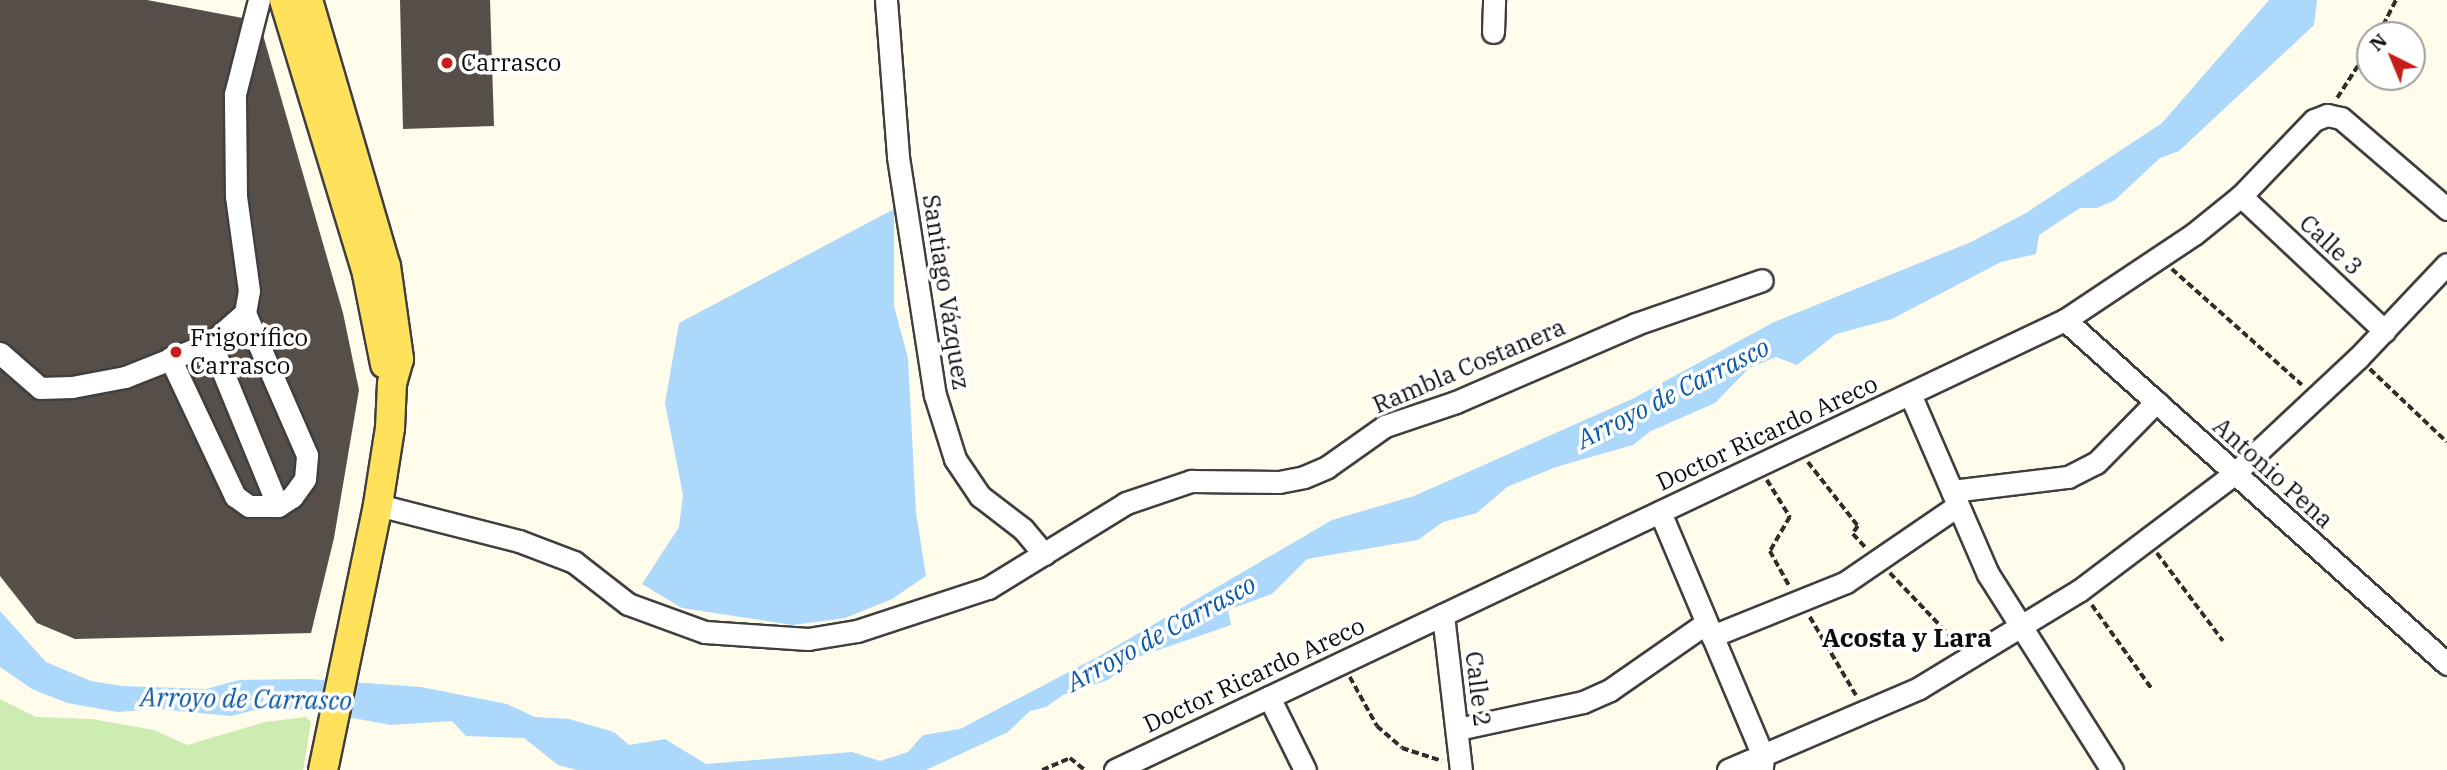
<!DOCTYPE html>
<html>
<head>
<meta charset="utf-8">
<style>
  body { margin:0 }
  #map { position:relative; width:2447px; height:770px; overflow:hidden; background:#fffceb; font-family:"IBM Plex Serif",serif }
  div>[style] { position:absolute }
  .green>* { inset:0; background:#ccecb2 }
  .water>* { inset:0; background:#abd8fb }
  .building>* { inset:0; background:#564e48 }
  .path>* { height:3.5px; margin-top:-1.75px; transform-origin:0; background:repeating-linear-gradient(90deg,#2e2e2e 0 7px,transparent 0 10.5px) }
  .roads { filter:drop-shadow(2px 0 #3f3f3f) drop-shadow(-2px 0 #3f3f3f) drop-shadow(0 2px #3f3f3f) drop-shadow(0 -2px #3f3f3f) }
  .minor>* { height:21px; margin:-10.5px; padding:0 10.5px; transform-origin:10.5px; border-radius:10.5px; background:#fff }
  .major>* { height:28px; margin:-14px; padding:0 14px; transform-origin:14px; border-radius:14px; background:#ffe15b }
  .dots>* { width:19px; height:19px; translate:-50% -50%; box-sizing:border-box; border:4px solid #fff; border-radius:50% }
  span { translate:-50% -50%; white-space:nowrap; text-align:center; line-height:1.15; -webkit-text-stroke:7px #fff; paint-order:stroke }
  .poi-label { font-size:24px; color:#0c0c0c }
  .left { translate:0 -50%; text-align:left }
  .street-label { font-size:24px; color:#0c0c0c }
  .water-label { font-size:26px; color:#0c5aa7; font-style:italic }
  .neighbourhood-label { font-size:26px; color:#0c0c0c; font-weight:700 }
  .north { position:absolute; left:2356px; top:21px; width:70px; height:70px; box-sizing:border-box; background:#fff; border:2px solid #9e9e9e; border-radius:50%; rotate:317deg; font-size:19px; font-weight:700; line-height:28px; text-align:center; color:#0c0c0c }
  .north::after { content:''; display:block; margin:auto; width:24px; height:32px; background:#c61c1a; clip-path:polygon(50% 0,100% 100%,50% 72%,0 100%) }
</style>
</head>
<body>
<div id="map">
  <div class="green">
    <div style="clip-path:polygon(0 699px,36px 717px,92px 719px,154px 730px,187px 745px,265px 722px,306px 717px,311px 722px,303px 770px,0 770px)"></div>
  </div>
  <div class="water">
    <div style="clip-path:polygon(2269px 0,2317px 0,2314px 25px,2179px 151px,2160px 158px,2115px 200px,2097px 208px,2080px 208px,2039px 235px,2036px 254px,2001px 262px,1892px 319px,1836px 334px,1797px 365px,1776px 357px,1749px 368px,1715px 403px,1651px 431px,1633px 445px,1556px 467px,1507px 487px,1477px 513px,1443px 522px,1418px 540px,1307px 559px,1272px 594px,1228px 610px,1231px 625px,1135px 658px,1108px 680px,1063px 695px,1046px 707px,1030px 711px,1008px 732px,926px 770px,577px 770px,558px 765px,524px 738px,466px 736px,452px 721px,391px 725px,309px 710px,259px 709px,231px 716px,157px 709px,118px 712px,67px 703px,32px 689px,0 667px,0 611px,46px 662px,91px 681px,122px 686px,206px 689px,239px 680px,309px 679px,421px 687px,507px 704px,535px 717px,569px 719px,614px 732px,629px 745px,665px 739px,706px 764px,852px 752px,880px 761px,908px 752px,923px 735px,960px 729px,1103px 654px,1332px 520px,1414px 496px,1632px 399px,1774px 322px,1971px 242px,2026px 213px,2162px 123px)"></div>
    <div style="clip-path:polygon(894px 209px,894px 306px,908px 358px,916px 513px,926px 576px,892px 599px,845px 618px,793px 625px,682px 608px,642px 584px,679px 527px,683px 495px,665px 403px,679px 323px)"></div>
  </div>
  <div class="building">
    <div style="clip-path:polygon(0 0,147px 0,259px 21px,343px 313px,359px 390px,334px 538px,311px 633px,75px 639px,37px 623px,0 576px)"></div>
    <div style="clip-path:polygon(400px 0,490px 0,494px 126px,403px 129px)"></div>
  </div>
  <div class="path">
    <div style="left:2378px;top:35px;width:39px;rotate:-63deg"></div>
    <div style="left:2337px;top:98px;width:61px;rotate:-57.1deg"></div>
    <div style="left:2172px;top:269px;width:174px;rotate:41.7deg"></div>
    <div style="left:2370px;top:369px;width:106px;rotate:43.5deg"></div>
    <div style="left:1808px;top:462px;width:81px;rotate:52deg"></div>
    <div style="left:1858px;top:526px;width:9px;rotate:122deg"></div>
    <div style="left:1853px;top:534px;width:18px;rotate:47deg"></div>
    <div style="left:1767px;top:480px;width:44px;rotate:58.1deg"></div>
    <div style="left:1790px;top:517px;width:39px;rotate:120deg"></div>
    <div style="left:1770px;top:551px;width:39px;rotate:61deg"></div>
    <div style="left:2157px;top:553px;width:110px;rotate:53.1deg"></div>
    <div style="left:1890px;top:573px;width:97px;rotate:46.3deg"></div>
    <div style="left:2092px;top:605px;width:103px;rotate:54.5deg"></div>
    <div style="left:1810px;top:617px;width:91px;rotate:59.5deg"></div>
    <div style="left:1350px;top:677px;width:56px;rotate:61.1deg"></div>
    <div style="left:1377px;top:726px;width:33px;rotate:41deg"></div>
    <div style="left:1402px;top:748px;width:42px;rotate:18deg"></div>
    <div style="left:1042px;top:770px;width:30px;rotate:-23deg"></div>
    <div style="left:1070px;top:758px;width:19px;rotate:39deg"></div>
  </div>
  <div class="roads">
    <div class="minor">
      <div style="left:886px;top:0;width:157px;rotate:85.6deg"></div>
      <div style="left:898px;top:157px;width:241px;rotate:81.2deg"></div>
      <div style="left:935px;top:395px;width:67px;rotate:72.6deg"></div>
      <div style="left:955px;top:459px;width:45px;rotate:56deg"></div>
      <div style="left:980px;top:496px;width:54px;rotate:37.5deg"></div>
      <div style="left:1023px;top:529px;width:33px;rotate:50deg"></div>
      <div style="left:1493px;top:32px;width:32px;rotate:-88deg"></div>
      <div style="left:2241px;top:196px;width:197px;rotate:43.2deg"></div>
      <div style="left:2065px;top:320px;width:514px;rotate:42deg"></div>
      <div style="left:211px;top:343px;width:176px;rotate:67.7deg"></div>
      <div style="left:0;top:353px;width:53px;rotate:41.2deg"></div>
      <div style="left:40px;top:388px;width:32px;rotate:-2deg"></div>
      <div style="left:72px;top:387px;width:54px;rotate:-10.7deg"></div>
      <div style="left:125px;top:377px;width:92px;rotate:-21.6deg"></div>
      <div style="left:211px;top:343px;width:45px;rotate:-41.4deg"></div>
      <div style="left:245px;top:313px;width:22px;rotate:-80deg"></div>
      <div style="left:249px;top:291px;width:96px;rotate:-97.8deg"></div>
      <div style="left:236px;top:196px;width:102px;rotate:-90.6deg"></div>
      <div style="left:235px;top:94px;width:97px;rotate:-75.7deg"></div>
      <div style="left:170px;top:358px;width:153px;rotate:64.8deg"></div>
      <div style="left:235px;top:496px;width:17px;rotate:36deg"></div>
      <div style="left:249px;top:506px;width:29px"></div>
      <div style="left:278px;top:506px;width:17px;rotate:-33deg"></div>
      <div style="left:292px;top:497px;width:22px;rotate:-54deg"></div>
      <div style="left:305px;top:479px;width:24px;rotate:-85deg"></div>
      <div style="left:307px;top:455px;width:155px;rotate:-113.6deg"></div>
      <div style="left:1910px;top:394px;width:196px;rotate:66.6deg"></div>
      <div style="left:1988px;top:574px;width:232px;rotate:57.7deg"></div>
      <div style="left:1952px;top:491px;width:117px;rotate:-6.9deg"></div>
      <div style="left:2068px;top:477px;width:31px;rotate:-27deg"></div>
      <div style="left:2096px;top:463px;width:86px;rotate:-45.5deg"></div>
      <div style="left:378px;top:505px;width:146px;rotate:14.3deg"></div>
      <div style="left:519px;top:541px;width:59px;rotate:20.9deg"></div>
      <div style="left:574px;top:562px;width:68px;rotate:37.9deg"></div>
      <div style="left:628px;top:604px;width:82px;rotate:20deg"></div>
      <div style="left:705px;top:632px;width:103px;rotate:3.9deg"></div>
      <div style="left:808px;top:639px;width:50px;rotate:-9.3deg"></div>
      <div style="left:857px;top:631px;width:138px;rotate:-18.2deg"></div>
      <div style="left:988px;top:588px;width:162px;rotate:-31.6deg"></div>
      <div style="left:1126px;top:503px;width:69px;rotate:-18.7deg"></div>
      <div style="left:1191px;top:481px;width:88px;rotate:0.7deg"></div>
      <div style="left:1279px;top:482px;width:25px;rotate:-11deg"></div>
      <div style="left:1304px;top:477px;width:25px;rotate:-23deg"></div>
      <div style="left:1327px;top:467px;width:71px;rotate:-35.3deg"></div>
      <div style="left:1385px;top:426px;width:75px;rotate:-18.7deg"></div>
      <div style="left:1456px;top:402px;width:196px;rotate:-23.4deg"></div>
      <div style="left:1636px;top:324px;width:133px;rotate:-19.2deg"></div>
      <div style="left:1660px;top:512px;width:265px;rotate:67.1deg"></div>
      <div style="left:1763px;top:756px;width:12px;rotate:95deg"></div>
      <div style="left:1443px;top:615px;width:156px;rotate:83.4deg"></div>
      <div style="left:1712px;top:636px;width:144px;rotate:-21.9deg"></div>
      <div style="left:1846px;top:582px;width:135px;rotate:-34.4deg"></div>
      <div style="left:1269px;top:697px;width:81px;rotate:63.7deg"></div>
      <div style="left:1458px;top:729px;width:128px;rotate:-12.2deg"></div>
      <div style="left:1583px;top:702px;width:30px;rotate:-24deg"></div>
      <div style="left:1610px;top:690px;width:117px;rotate:-34.9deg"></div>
      <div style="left:1115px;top:770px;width:1051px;rotate:-25.35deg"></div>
      <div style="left:2065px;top:320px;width:155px;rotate:-33.7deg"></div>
      <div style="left:2194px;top:234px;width:60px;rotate:-39deg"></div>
      <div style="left:2241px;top:196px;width:105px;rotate:-46.2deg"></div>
      <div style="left:2314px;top:120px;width:14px;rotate:-21deg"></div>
      <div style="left:2327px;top:115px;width:14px;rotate:12deg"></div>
      <div style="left:2341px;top:118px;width:140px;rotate:40.6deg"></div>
      <div style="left:1728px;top:770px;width:208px;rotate:-23.2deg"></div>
      <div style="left:1919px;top:688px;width:188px;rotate:-31.3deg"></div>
      <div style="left:2080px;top:590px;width:194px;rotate:-37deg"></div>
      <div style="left:2235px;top:473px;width:168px;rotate:-43.1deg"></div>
      <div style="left:2358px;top:358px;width:129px;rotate:-46.6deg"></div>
    </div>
    <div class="major">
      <div style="left:284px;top:0;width:286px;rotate:73.1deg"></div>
      <div style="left:367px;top:274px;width:92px;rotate:78.7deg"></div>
      <div style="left:308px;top:0;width:277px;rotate:73.7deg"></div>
      <div style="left:386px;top:266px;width:94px;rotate:82deg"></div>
      <div style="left:399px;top:359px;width:25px;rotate:106deg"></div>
      <div style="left:392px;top:383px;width:45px;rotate:92.5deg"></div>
      <div style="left:390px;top:428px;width:78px;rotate:98.9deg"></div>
      <div style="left:378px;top:505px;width:271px;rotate:101.7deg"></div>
    </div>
  </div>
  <div class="dots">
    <div style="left:447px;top:63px;background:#c61c1a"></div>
    <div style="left:176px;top:352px;background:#c61c1a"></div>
  </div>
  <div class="poi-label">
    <span class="left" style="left:461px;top:63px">Carrasco</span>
    <span class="left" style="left:190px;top:352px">Frigorífico<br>Carrasco</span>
  </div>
  <div class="street-label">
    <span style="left:2331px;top:245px;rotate:43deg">Calle 3</span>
    <span style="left:946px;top:292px;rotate:81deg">Santiago Vázquez</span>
    <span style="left:1469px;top:366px;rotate:-23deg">Rambla Costanera</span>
    <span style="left:1767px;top:433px;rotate:-25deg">Doctor Ricardo Areco</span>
    <span style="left:2273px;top:473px;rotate:42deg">Antonio Pena</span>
    <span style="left:1254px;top:675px;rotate:-25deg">Doctor Ricardo Areco</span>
    <span style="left:1478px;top:689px;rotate:83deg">Calle 2</span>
  </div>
  <div class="water-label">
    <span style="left:1673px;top:393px;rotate:-27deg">Arroyo de Carrasco</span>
    <span style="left:1161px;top:633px;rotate:-29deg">Arroyo de Carrasco</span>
    <span style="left:246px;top:699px;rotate:1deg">Arroyo de Carrasco</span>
  </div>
  <div class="neighbourhood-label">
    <span style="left:1907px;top:638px">Acosta y Lara</span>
  </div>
  <div class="north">N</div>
</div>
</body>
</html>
